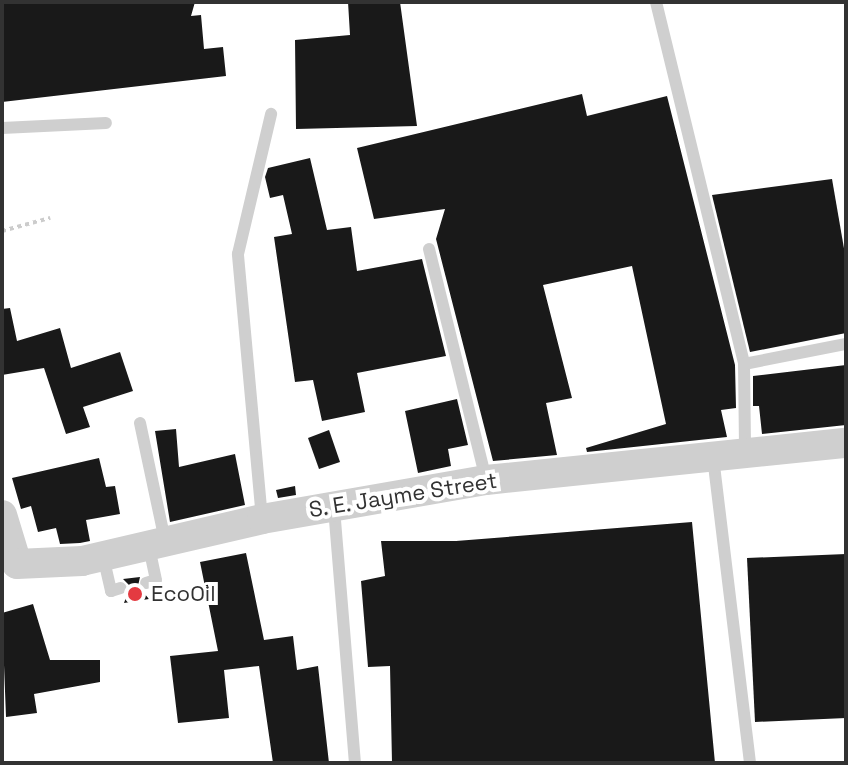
<!DOCTYPE html>
<html>
<head>
<meta charset="utf-8">
<style>
  body { margin:0 }
  #map { position:relative; width:848px; height:765px; overflow:hidden; background:#fff; font-family:"Space Grotesk",sans-serif }
  div>[style] { position:absolute }
  .building>* { inset:0; background:#191919 }
  .path>* { height:4px; margin-top:-2px; transform-origin:0; background:repeating-linear-gradient(90deg,#ccc 0 4px,transparent 0 8px) }
  .service>* { height:12px; margin:-6px; padding:0 6px; transform-origin:6px; border-radius:6px; background:#cfcfcf }
  .tertiary>* { height:30px; margin:-15px; padding:0 15px; transform-origin:15px; border-radius:15px; background:#cfcfcf }
  .dots>* { width:22px; height:22px; translate:-50% -50%; box-sizing:border-box; border:4px solid #fff; border-radius:50% }
  span { translate:-50% -50%; white-space:nowrap; text-align:center; line-height:1.15; -webkit-text-stroke:8px #fff; paint-order:stroke }
  .street-label { font-size:22px; color:#323232 }
  .poi-label { font-size:22px; color:#323232 }
  .left { translate:0 -50%; text-align:left }
  .frame { position:absolute; inset:0; border:4px solid #323232; pointer-events:none }
</style>
</head>
<body>
<div id="map">
  <div class="building">
    <div style="clip-path:polygon(2px 2px,195px 2px,191px 16px,201px 15px,204px 49px,223px 47px,226px 76px,2px 102px)"></div>
    <div style="clip-path:polygon(348px 2px,400px 2px,417px 126px,296px 129px,295px 40px,350px 35px)"></div>
    <div style="clip-path:polygon(582px 94px,587px 116px,667px 96px,735px 365px,736px 408px,721px 410px,727px 437px,587px 452px,586px 448px,666px 424px,632px 266px,543px 285px,572px 398px,546px 403px,557px 455px,493px 461px,436px 239px,445px 209px,374px 219px,357px 148px)"></div>
    <div style="clip-path:polygon(310px 158px,327px 230px,351px 227px,357px 271px,422px 259px,446px 356px,357px 373px,365px 412px,322px 421px,313px 380px,295px 382px,274px 237px,292px 234px,283px 195px,270px 198px,265px 177px,268px 168px)"></div>
    <div style="clip-path:polygon(832px 179px,846px 260px,846px 333px,750px 352px,712px 195px)"></div>
    <div style="clip-path:polygon(10px 308px,17px 341px,60px 328px,71px 368px,120px 352px,133px 391px,83px 407px,90px 427px,66px 434px,44px 368px,2px 375px,2px 309px)"></div>
    <div style="clip-path:polygon(846px 365px,846px 425px,762px 434px,759px 406px,753px 406px,753px 376px)"></div>
    <div style="clip-path:polygon(457px 399px,468px 445px,448px 449px,451px 466px,418px 473px,405px 411px)"></div>
    <div style="clip-path:polygon(176px 429px,179px 467px,235px 454px,245px 505px,170px 522px,155px 431px)"></div>
    <div style="clip-path:polygon(329px 430px,340px 462px,319px 469px,308px 438px)"></div>
    <div style="clip-path:polygon(99px 458px,106px 487px,115px 486px,120px 514px,86px 520px,90px 541px,80px 543px,60px 544px,56px 528px,38px 532px,31px 506px,21px 509px,12px 478px)"></div>
    <div style="clip-path:polygon(295px 486px,296px 495px,278px 498px,276px 490px)"></div>
    <div style="clip-path:polygon(692px 522px,715px 763px,392px 763px,390px 666px,368px 667px,361px 581px,385px 576px,381px 541px,456px 541px)"></div>
    <div style="clip-path:polygon(246px 553px,264px 640px,293px 636px,297px 670px,318px 666px,329px 763px,273px 763px,259px 666px,224px 670px,229px 718px,178px 723px,170px 656px,218px 651px,200px 562px)"></div>
    <div style="clip-path:polygon(846px 554px,846px 718px,755px 722px,747px 558px)"></div>
    <div style="clip-path:polygon(140px 577px,138px 586px,149px 599px,124px 603px,130px 586px,123px 579px)"></div>
    <div style="clip-path:polygon(33px 604px,50px 660px,100px 660px,100px 682px,34px 694px,37px 713px,6px 717px,2px 613px)"></div>
  </div>
  <div class="path">
    <div style="left:2px;top:231px;width:50px;rotate:-15.2deg"></div>
  </div>
  <div class="service">
    <div style="left:656px;top:2px;width:373px;rotate:76.3deg"></div>
    <div style="left:744px;top:364px;width:88px;rotate:89.3deg"></div>
    <div style="left:2px;top:128px;width:104px;rotate:-2.8deg"></div>
    <div style="left:429px;top:249px;width:238px;rotate:76.1deg"></div>
    <div style="left:744px;top:364px;width:104px;rotate:-11.1deg"></div>
    <div style="left:140px;top:423px;width:121px;rotate:78deg"></div>
    <div style="left:713px;top:457px;width:308px;rotate:83.1deg"></div>
    <div style="left:334px;top:508px;width:256px;rotate:85.3deg"></div>
    <div style="left:262px;top:519px;width:266px;rotate:-95.2deg"></div>
    <div style="left:238px;top:254px;width:144px;rotate:-76.7deg"></div>
    <div style="left:103px;top:556px;width:36px;rotate:77deg"></div>
    <div style="left:111px;top:591px;width:10px;rotate:-17deg"></div>
    <div style="left:146px;top:583px;width:10px;rotate:-17deg"></div>
    <div style="left:156px;top:580px;width:34px;rotate:-102deg"></div>
  </div>
  <div class="tertiary">
    <div style="left:2px;top:515px;width:51px;rotate:73deg"></div>
    <div style="left:17px;top:564px;width:65px;rotate:-2.6deg"></div>
    <div style="left:82px;top:561px;width:185px;rotate:-13.1deg"></div>
    <div style="left:262px;top:519px;width:227px;rotate:-9.9deg"></div>
    <div style="left:486px;top:480px;width:362px;rotate:-5.9deg"></div>
  </div>
  <div class="dots">
    <div style="left:135px;top:594px;background:#e43a41"></div>
  </div>
  <div class="street-label">
    <span style="left:403px;top:495px;rotate:-9deg">S. E. Jayme Street</span>
  </div>
  <div class="poi-label">
    <span class="left" style="left:151px;top:594px">EcoOil</span>
  </div>
  <div class="frame"></div>
</div>
</body>
</html>
